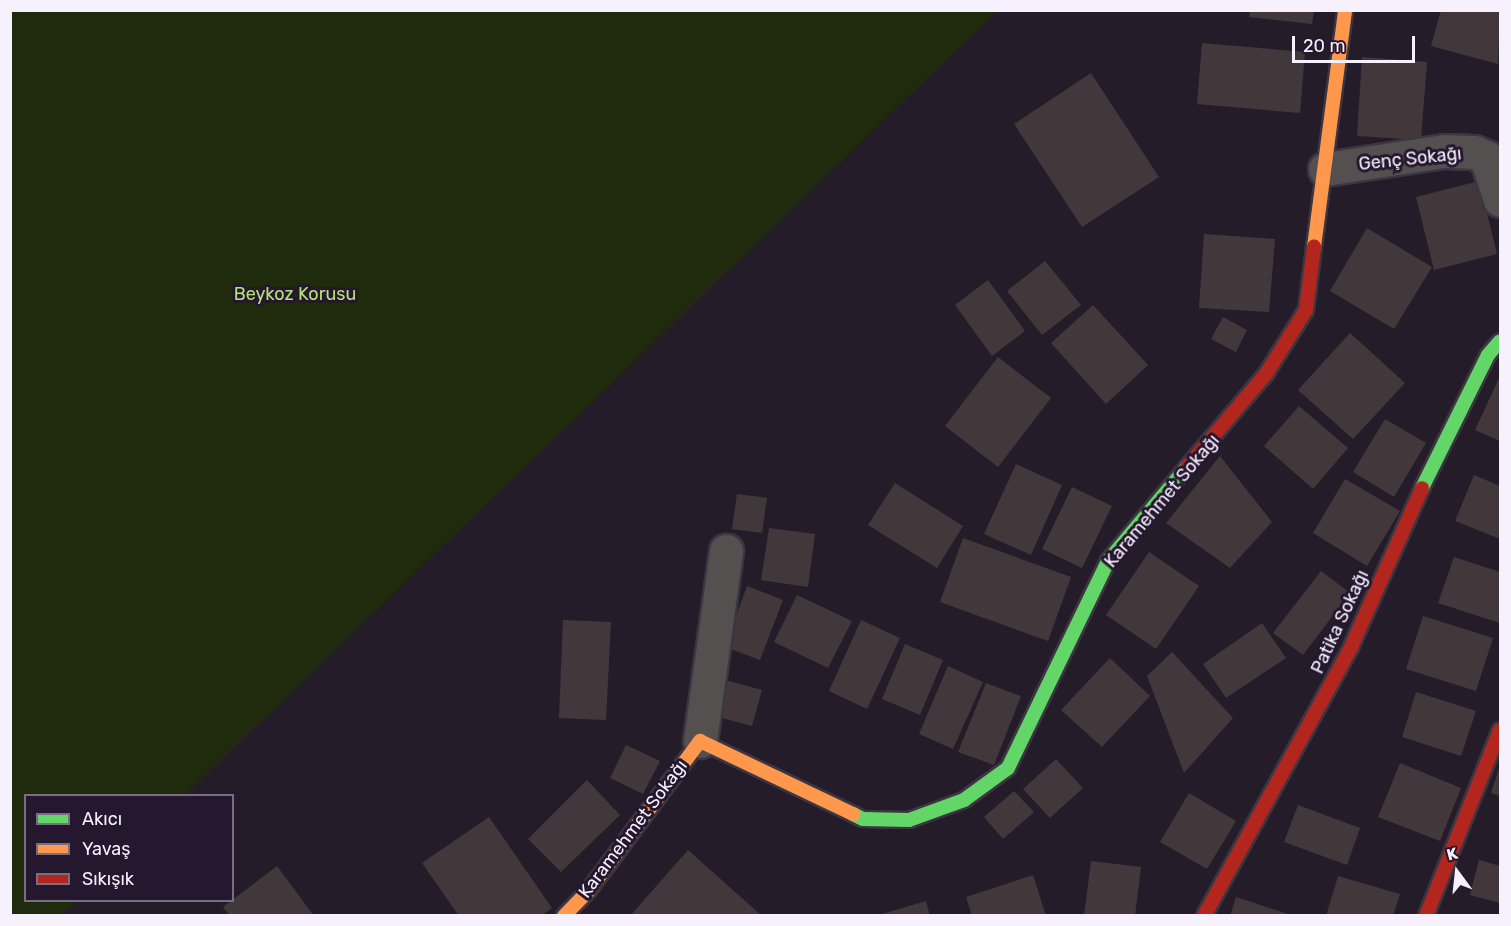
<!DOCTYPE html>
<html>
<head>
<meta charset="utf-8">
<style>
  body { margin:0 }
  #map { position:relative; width:1511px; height:926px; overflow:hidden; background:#241c29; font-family:Rubik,sans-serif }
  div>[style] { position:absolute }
  .green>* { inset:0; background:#1f2b0c }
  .building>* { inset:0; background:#42383c }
  .roads { filter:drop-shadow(2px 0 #3c3642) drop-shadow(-2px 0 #3c3642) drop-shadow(0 2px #3c3642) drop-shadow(0 -2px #3c3642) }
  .street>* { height:33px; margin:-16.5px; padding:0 16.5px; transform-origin:16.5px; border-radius:16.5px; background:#545050 }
  .fast>* { height:14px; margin:-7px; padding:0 7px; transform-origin:7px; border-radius:7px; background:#63d668 }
  .slow>* { height:14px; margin:-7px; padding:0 7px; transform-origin:7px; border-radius:7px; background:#ff974d }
  .jam>* { height:14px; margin:-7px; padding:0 7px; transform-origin:7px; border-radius:7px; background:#b3261e }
  span { translate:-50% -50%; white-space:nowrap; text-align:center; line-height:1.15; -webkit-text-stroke:6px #25172e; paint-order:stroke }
  .street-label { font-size:18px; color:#f7f0fd }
  .park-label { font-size:18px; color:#b4e275 }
  .frame { position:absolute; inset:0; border:12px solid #f7f0fd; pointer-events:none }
  .legend { position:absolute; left:24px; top:794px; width:210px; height:108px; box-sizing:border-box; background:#25172e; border:2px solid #796e81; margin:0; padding:8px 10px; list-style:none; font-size:18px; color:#f7f0fd }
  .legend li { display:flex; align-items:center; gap:12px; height:30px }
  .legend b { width:30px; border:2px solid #796e81 }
  .north { position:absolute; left:1427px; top:842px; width:60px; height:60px; -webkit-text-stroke:4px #25172e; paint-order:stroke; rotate:345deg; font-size:16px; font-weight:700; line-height:24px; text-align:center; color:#f7f0fd }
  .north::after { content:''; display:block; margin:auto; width:21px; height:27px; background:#f7f0fd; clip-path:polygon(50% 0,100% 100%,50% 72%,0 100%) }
  .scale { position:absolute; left:1292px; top:36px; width:123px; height:27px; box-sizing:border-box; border:3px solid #f7f0fd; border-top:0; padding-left:8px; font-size:18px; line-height:21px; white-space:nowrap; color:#f7f0fd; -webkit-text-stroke:4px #25172e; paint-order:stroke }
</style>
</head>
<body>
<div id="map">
  <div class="green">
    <div style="clip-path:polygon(10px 11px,11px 10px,997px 11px,185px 795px,26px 796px,26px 900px,76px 901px,61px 916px,11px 915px)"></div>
  </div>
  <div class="building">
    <div style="clip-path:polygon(1250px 10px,1314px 10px,1312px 24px,1249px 17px)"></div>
    <div style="clip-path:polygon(1441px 10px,1500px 10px,1498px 64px,1431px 46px)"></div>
    <div style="clip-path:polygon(1202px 43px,1305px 52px,1300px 113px,1197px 104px)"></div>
    <div style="clip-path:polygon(1362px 57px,1427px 62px,1421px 140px,1357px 136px)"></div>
    <div style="clip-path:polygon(1091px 73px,1159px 177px,1082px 227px,1014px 124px)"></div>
    <div style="clip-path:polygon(1479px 181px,1497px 254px,1434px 270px,1416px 197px)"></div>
    <div style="clip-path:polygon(1367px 228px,1432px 267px,1394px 329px,1330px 291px)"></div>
    <div style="clip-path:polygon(1204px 234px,1275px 239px,1269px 312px,1199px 308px)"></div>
    <div style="clip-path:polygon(1045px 261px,1081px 305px,1042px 335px,1007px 291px)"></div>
    <div style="clip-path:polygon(988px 280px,1025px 331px,992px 356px,955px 305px)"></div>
    <div style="clip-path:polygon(1093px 305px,1148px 365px,1106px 404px,1051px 343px)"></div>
    <div style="clip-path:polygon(1223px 317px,1247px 330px,1236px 352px,1211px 339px)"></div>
    <div style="clip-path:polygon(1350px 333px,1405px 383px,1353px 439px,1298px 390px)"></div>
    <div style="clip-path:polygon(998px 357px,1051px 398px,998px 467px,945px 426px)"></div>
    <div style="clip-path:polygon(1500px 376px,1500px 441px,1475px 430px)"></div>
    <div style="clip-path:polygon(1299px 406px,1348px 448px,1313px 489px,1264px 446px)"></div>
    <div style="clip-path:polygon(1385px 419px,1426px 443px,1394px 497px,1353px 472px)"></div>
    <div style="clip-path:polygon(1220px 456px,1272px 522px,1230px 568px,1166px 523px)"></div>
    <div style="clip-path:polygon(1016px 464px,1062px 485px,1031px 555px,984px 534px)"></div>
    <div style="clip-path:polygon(1474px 475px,1500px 486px,1500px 539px,1455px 521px)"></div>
    <div style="clip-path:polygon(1345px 479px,1400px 511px,1367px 566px,1313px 533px)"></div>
    <div style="clip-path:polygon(895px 483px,963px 526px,937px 568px,868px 525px)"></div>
    <div style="clip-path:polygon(1072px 487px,1112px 506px,1082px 568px,1042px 549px)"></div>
    <div style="clip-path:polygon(737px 494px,767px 498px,762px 533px,732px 529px)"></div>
    <div style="clip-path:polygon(769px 528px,815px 534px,808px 587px,761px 580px)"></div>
    <div style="clip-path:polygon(963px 538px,1071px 577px,1048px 641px,940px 602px)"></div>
    <div style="clip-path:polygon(1149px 552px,1199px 586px,1156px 649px,1106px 615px)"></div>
    <div style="clip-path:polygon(1454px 557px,1500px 572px,1500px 623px,1438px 603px)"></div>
    <div style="clip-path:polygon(1321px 571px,1350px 593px,1303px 655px,1273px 633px)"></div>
    <div style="clip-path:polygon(747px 586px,783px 600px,760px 660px,725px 647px)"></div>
    <div style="clip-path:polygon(797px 595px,852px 621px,828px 668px,774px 642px)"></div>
    <div style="clip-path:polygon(1423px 616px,1493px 638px,1476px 691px,1406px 669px)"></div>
    <div style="clip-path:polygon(563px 620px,611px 622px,606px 720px,559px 718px)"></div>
    <div style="clip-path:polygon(861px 620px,900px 638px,867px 709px,829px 691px)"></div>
    <div style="clip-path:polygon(1262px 623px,1286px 658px,1226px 698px,1203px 664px)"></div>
    <div style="clip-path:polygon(905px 644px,943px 660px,920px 715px,882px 699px)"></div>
    <div style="clip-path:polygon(1172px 652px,1233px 718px,1184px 773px,1147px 676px)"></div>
    <div style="clip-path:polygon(1110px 658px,1150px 696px,1102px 747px,1061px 710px)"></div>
    <div style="clip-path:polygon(948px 666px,983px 682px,953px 749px,919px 734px)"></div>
    <div style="clip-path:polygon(722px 679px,762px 690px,752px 726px,711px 715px)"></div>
    <div style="clip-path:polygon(986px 683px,1021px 696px,994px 765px,958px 752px)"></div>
    <div style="clip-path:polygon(1416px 692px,1476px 711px,1461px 756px,1402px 737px)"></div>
    <div style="clip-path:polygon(626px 745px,660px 761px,643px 794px,610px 778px)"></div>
    <div style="clip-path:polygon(1056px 759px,1083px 788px,1050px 818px,1023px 789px)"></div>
    <div style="clip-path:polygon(1400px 763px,1461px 788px,1440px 841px,1378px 817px)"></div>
    <div style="clip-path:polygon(1500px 765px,1500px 796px,1491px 793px)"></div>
    <div style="clip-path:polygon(587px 780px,620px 815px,561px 872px,528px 839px)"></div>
    <div style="clip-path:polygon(1014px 791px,1034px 812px,1003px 839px,984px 817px)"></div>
    <div style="clip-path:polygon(1189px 793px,1236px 821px,1207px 869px,1160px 842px)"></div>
    <div style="clip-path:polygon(1298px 805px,1360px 828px,1347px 865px,1284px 842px)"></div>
    <div style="clip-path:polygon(489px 817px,552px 908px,541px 916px,459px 916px,422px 863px)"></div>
    <div style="clip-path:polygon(688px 850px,762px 916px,630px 916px)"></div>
    <div style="clip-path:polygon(1479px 860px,1500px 866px,1500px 903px,1470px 895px)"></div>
    <div style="clip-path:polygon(1091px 861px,1141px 867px,1135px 916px,1084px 916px)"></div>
    <div style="clip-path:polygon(277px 866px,314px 916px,230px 916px,223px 907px)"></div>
    <div style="clip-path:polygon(1033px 875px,1046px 916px,972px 916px,966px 897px)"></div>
    <div style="clip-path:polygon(1338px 876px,1400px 894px,1393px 916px,1326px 916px)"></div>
    <div style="clip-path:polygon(1236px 897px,1291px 915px,1291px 916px,1230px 916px)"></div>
    <div style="clip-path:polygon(926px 901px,930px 916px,879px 916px,879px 915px)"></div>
  </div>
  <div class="roads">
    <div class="street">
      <div style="left:1325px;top:169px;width:120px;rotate:-8.6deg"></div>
      <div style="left:1444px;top:151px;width:30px;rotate:2deg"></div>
      <div style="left:1474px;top:152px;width:13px;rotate:23deg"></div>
      <div style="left:1486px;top:157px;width:45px;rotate:72deg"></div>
      <div style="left:700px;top:741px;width:192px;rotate:-82.2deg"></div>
    </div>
    <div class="fast">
      <div style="left:1422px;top:488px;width:148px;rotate:-63.6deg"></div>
      <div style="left:1488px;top:355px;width:18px;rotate:-49deg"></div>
      <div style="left:853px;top:814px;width:11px;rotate:27deg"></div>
      <div style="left:863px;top:819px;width:46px;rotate:1.2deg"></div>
      <div style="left:909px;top:820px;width:59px;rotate:-20deg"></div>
      <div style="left:964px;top:800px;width:54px;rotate:-36deg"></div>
      <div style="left:1008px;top:768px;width:230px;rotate:-64.2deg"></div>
      <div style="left:1108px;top:561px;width:123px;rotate:-50deg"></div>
    </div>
    <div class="slow">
      <div style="left:1314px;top:247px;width:239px;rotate:-82.5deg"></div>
      <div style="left:564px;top:916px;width:36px;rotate:-46deg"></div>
      <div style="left:589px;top:890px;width:186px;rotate:-53.3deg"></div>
      <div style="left:700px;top:741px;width:170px;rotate:25.5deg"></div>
    </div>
    <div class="jam">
      <div style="left:1187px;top:467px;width:122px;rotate:-49.7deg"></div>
      <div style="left:1266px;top:374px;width:75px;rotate:-58deg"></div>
      <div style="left:1306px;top:310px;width:64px;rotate:-82.8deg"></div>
      <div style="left:1204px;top:916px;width:307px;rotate:-61.3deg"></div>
      <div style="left:1351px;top:647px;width:174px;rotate:-65.9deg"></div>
      <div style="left:1426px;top:916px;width:200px;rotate:-68.3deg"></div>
    </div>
  </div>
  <div class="street-label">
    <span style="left:1410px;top:159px;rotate:-6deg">Genç Sokağı</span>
    <span style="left:1162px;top:501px;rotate:-50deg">Karamehmet Sokağı</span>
    <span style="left:1340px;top:622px;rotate:-65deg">Patika Sokağı</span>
    <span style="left:633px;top:829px;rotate:-53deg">Karamehmet Sokağı</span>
  </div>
  <div class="park-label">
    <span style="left:295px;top:294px">Beykoz Korusu</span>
  </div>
  <div class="frame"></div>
  <ul class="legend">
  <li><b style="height:8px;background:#63d668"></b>Akıcı</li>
  <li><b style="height:8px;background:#ff974d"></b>Yavaş</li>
  <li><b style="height:8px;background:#b3261e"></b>Sıkışık</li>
  </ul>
  <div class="north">K</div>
  <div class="scale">20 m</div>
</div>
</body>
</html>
